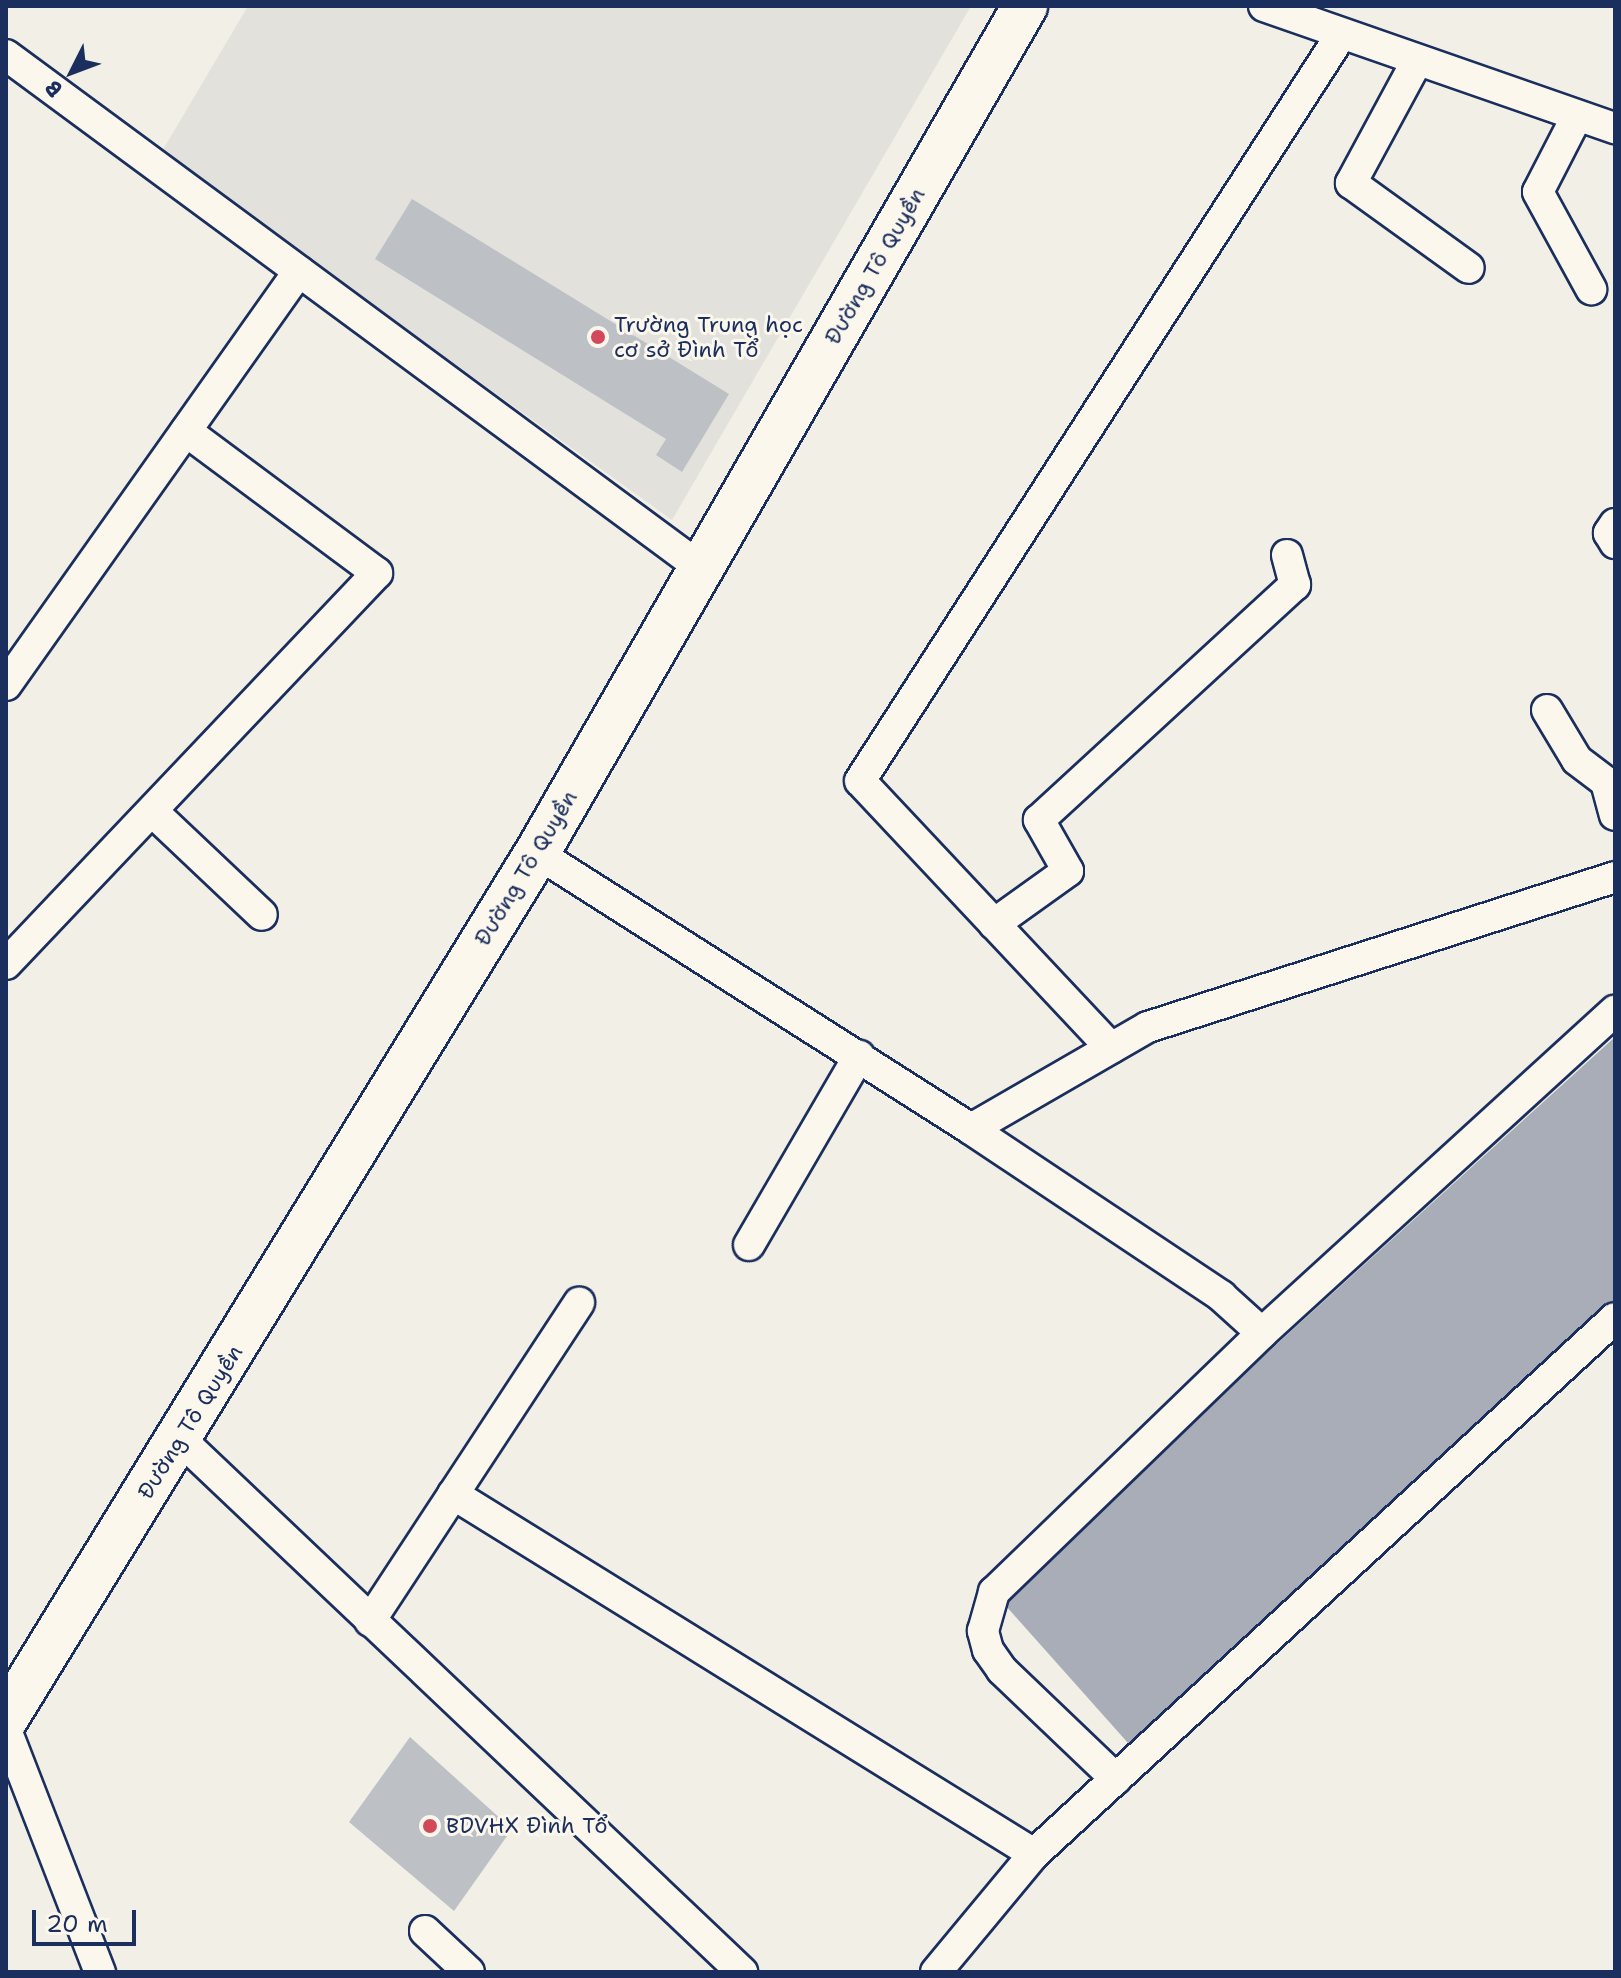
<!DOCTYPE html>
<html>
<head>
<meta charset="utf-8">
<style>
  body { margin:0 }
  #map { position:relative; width:1621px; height:1978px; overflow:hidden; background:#f2efe6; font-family:"Shantell Sans",sans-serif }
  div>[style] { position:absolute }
  .built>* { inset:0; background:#e2e1dc }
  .water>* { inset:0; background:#a9adb7 }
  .building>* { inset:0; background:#bdc0c4 }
  .roads { filter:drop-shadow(2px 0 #1b2f5e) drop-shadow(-2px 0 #1b2f5e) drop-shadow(0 2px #1b2f5e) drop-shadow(0 -2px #1b2f5e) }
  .street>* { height:30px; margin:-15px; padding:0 15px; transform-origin:15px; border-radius:15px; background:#fbf7ec }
  .primary>* { height:44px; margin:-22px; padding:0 22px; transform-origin:22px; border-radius:22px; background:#fbf7ec }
  .dots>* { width:22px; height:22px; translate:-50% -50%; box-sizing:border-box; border:4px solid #fbf7ec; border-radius:50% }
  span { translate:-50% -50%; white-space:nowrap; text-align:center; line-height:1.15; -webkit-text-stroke:6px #fbf7ec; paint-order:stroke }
  .street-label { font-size:22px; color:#1b2f5e }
  .poi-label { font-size:22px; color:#1b2f5e }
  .left { translate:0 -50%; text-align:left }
  .frame { position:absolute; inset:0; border:8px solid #1b2f5e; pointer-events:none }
  .north { position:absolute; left:32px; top:32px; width:80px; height:80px; -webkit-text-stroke:6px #fbf7ec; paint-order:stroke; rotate:228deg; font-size:22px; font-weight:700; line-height:32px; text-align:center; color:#1b2f5e }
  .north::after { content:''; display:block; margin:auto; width:28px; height:36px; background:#1b2f5e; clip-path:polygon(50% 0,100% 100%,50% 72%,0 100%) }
  .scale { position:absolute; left:32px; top:1910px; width:104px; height:36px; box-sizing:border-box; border:4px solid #1b2f5e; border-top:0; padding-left:10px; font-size:24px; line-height:28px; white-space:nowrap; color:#1b2f5e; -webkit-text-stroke:6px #fbf7ec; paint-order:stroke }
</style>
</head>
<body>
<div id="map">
  <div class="built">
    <div style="clip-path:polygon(248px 6px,971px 6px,672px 520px,161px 153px)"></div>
  </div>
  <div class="water">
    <div style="clip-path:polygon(1615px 1037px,1615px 1311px,1136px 1752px,998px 1597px)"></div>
  </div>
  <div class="building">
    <div style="clip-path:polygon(412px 199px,729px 394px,682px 472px,656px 455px,666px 439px,375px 259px)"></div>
    <div style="clip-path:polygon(410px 1737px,512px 1829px,454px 1911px,349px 1822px)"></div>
  </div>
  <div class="roads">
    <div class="street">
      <div style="left:1264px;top:6px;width:372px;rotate:19.2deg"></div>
      <div style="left:6px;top:55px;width:864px;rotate:36.43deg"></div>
      <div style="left:1417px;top:61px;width:139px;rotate:118.4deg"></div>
      <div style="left:1351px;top:183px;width:145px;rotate:35.8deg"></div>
      <div style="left:1577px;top:116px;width:85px;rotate:117.2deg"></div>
      <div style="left:1538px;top:192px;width:111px;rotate:61.3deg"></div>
      <div style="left:1615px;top:524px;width:11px;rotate:124deg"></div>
      <div style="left:1609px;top:533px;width:12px;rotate:59deg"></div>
      <div style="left:6px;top:685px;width:507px;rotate:-54.71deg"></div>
      <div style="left:1547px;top:710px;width:58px;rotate:59deg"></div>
      <div style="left:1577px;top:760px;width:36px;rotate:37deg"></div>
      <div style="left:1606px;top:782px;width:34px;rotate:75deg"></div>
      <div style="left:152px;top:811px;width:151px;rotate:43.4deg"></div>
      <div style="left:537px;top:853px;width:514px;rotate:32.45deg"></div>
      <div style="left:971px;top:1129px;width:301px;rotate:33.7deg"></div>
      <div style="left:1221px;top:1296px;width:55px;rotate:42.1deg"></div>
      <div style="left:994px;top:924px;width:91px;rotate:-35.6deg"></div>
      <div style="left:1068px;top:871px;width:59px;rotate:-119.6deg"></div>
      <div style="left:1039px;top:820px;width:348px;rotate:-42.6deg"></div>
      <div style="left:1295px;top:585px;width:31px;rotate:-105deg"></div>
      <div style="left:6px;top:964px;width:539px;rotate:-46.5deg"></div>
      <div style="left:377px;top:573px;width:238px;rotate:-143.4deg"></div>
      <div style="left:1111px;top:1048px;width:366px;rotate:-133.2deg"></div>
      <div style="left:860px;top:781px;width:888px;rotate:-57.19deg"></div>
      <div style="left:971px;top:1129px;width:204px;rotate:-30deg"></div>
      <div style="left:1148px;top:1027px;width:490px;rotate:-17.8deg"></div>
      <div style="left:749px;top:1245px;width:219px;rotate:-59.8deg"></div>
      <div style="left:180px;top:1439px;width:775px;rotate:43.48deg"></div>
      <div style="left:453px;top:1494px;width:683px;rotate:31.78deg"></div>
      <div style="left:370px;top:1621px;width:381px;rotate:-56.7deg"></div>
      <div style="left:6px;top:1730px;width:260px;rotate:68.8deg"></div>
      <div style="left:1116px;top:1779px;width:158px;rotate:-136.3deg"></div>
      <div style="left:1002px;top:1670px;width:24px;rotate:-125deg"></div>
      <div style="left:988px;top:1650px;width:20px;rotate:-105deg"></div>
      <div style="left:983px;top:1631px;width:41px;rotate:-74.2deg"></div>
      <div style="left:994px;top:1592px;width:373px;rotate:-44deg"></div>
      <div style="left:1262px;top:1333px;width:478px;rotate:-42.4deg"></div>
      <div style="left:425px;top:1931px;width:60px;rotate:43deg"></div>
      <div style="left:936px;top:1972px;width:153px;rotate:-50.3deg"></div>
      <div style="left:1034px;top:1854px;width:790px;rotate:-42.69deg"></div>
    </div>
    <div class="primary">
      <div style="left:6px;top:1718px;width:1015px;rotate:-58.46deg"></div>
      <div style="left:537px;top:853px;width:978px;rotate:-60.05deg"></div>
    </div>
  </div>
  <div class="dots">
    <div style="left:598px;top:337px;background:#d1495b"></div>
    <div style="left:430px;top:1826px;background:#d1495b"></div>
  </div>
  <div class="street-label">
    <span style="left:875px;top:266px;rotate:-60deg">Đường Tô Quyền</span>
    <span style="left:526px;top:868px;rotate:-59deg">Đường Tô Quyền</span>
    <span style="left:190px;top:1422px;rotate:-58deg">Đường Tô Quyền</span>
  </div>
  <div class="poi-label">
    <span class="left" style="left:614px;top:337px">Trường Trung học<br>cơ sở Đình Tổ</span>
    <span class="left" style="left:446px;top:1826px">BDVHX Đình Tổ</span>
  </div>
  <div class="frame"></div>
  <div class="north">B</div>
  <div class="scale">20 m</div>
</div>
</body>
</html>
